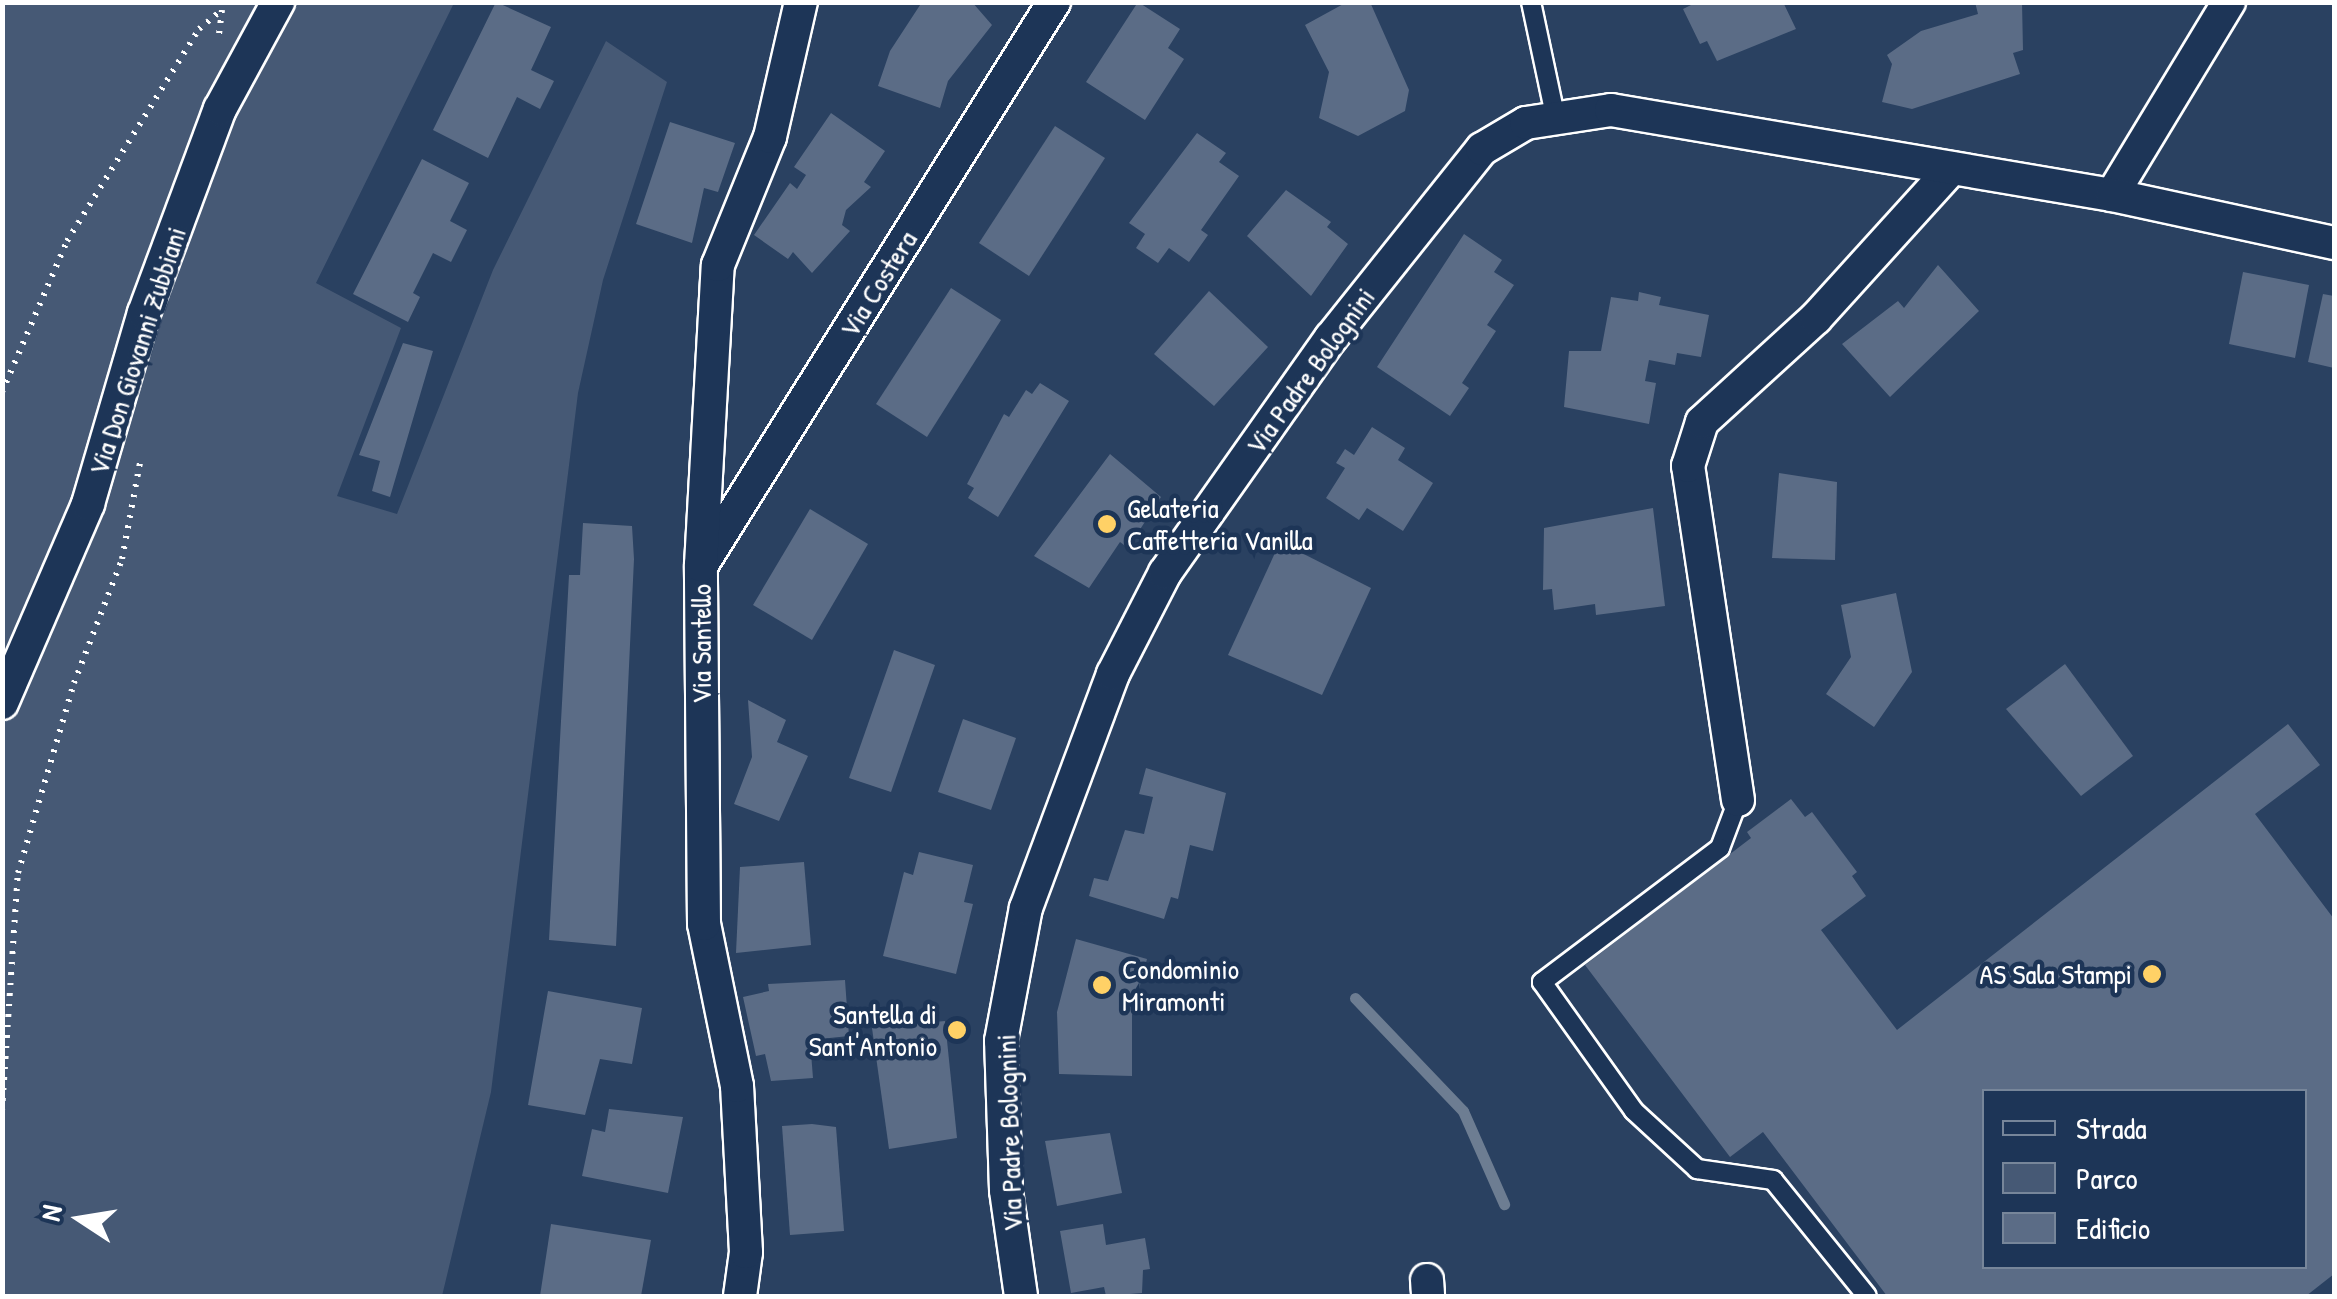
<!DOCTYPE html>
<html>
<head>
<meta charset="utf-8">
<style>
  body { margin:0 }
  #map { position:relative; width:2337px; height:1299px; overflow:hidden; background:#2a4161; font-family:"Patrick Hand",sans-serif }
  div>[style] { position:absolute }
  .green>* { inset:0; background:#465975 }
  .stream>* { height:11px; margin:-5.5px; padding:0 5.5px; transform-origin:5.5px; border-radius:5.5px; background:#6d7d92 }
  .building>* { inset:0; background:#5b6c86 }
  .path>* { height:6px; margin-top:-3px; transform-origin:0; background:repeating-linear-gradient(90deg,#fff 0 2.5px,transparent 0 10.5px) }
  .roads { filter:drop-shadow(2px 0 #fff) drop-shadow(-2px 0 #fff) drop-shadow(0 2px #fff) drop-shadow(0 -2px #fff) }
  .lane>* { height:18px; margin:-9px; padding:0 9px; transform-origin:9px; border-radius:9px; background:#1d3557 }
  .street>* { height:32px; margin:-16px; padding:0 16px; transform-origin:16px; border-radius:16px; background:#1d3557 }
  .dots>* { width:28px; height:28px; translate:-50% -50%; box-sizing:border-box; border:5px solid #1d3557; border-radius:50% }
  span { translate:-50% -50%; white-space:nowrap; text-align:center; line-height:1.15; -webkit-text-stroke:9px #1d3557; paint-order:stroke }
  .street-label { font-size:28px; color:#fff }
  .poi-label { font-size:28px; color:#fff }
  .left { translate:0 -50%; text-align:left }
  .right { translate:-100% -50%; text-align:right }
  .frame { position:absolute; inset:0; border:5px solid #fff; pointer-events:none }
  .legend { position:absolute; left:1982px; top:1089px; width:325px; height:180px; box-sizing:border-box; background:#1d3557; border:2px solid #77869a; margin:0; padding:12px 18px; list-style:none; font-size:30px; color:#fff }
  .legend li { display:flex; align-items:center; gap:20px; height:50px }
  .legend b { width:50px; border:2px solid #77869a }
  .north { position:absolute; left:30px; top:1169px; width:100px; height:100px; -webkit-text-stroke:8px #1d3557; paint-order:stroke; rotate:282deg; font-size:28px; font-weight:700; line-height:40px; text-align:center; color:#fff }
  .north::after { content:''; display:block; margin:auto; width:35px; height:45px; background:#fff; clip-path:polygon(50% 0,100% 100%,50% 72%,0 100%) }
</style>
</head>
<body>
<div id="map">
  <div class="green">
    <div style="clip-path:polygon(2px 3px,454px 3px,316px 283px,401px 328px,337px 496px,397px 514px,493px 270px,606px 41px,667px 82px,603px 280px,578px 393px,491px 1092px,442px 1296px,3px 1296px)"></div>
  </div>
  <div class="stream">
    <div style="left:1355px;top:998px;width:156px;rotate:46.3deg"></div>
    <div style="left:1463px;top:1111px;width:102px;rotate:66.2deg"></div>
  </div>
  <div class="building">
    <div style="clip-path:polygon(496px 2px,551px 27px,531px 70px,554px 81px,540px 109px,517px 97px,488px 158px,433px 130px)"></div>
    <div style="clip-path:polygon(922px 2px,972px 2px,992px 25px,948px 81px,940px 108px,878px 86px,890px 51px)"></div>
    <div style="clip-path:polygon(1138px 2px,1180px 29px,1168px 48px,1184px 59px,1145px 120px,1086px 82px)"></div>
    <div style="clip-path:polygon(1347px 2px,1370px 2px,1409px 90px,1405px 111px,1358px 136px,1319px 118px,1329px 72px,1305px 25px)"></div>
    <div style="clip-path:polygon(1697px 2px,1783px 2px,1796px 29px,1717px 61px,1707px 41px,1700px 44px,1683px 9px)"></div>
    <div style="clip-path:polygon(1975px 2px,2022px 2px,2023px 50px,2013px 53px,2020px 74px,1912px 109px,1882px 102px,1892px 64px,1887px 55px,1921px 31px,1978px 14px)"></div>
    <div style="clip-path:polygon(831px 113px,885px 151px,864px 182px,871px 187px,846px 210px,842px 225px,850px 231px,812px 273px,793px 252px,788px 259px,754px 235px,790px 183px,797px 189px,806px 175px,794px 167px)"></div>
    <div style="clip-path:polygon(670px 122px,735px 143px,718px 192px,704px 188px,692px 243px,636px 224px)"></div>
    <div style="clip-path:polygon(1055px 126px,1105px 158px,1029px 276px,979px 243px)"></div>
    <div style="clip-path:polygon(1197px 133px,1226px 153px,1219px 162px,1239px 176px,1201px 230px,1208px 235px,1189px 262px,1169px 248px,1158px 263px,1136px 248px,1145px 234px,1129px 223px)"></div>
    <div style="clip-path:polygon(422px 159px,469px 183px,450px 221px,467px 230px,451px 262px,433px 253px,413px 293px,420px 297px,408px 322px,353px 294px)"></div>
    <div style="clip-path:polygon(1286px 190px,1331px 222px,1327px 227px,1348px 244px,1311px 296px,1247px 236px)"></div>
    <div style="clip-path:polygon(1464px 234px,1502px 260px,1494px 272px,1514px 285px,1487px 325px,1496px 331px,1462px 383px,1469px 388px,1450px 416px,1377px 367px)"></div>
    <div style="clip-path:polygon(1938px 265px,1979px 311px,1890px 397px,1842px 344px,1898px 301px,1904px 308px)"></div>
    <div style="clip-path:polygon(2243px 272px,2309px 285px,2295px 358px,2229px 344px)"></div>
    <div style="clip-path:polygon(951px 288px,1001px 320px,927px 437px,876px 404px)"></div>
    <div style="clip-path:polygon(1209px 291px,1268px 347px,1214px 406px,1154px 354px)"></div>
    <div style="clip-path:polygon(1639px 292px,1661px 297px,1659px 305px,1709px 315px,1701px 357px,1677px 353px,1675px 365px,1649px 360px,1645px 381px,1656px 383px,1649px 424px,1564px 407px,1569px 351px,1601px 351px,1611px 297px,1638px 301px)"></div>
    <div style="clip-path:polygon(2323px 294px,2334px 296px,2334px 368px,2308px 362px)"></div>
    <div style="clip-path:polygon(403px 343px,433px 351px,390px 497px,372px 491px,380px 461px,359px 455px)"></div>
    <div style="clip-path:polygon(1040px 383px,1069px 401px,998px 517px,968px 498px,974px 488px,967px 484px,1004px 414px,1009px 417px,1026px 390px,1032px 394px)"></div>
    <div style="clip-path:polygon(1372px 427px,1405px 448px,1398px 460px,1433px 483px,1403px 531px,1367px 508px,1359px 520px,1326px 498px,1345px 468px,1336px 463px,1345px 449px,1354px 455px)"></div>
    <div style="clip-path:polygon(1110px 454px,1161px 497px,1128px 548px,1120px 542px,1089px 588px,1034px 556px)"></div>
    <div style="clip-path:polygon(1779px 473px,1837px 482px,1835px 560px,1772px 558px)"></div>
    <div style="clip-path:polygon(1653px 508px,1665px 606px,1596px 615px,1595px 604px,1554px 610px,1552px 589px,1543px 590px,1544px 528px)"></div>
    <div style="clip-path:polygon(810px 509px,868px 544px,812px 640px,753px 605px)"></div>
    <div style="clip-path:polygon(583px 523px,632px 526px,634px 559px,616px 946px,549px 940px,569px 575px,580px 575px)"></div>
    <div style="clip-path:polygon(1280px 542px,1371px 588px,1322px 695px,1228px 655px)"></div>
    <div style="clip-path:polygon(1896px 593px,1912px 672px,1874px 727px,1826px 694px,1851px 657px,1841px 605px)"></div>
    <div style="clip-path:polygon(894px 650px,935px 665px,891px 792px,849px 778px)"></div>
    <div style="clip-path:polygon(2065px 664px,2133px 756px,2081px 796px,2006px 709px)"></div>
    <div style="clip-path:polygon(748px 700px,786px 720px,777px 742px,808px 756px,779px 821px,734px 804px,752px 757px)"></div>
    <div style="clip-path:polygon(963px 719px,1016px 738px,991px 810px,938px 792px)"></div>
    <div style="clip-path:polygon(evenodd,2288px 724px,2320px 765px,2255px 814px,2334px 919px,2334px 1274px,2306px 1296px,1887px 1296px,1763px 1132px,1730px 1157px,1585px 965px,1751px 838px,1747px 832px,1791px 799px,1805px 817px,1812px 812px,1857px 872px,1852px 876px,1866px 896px,1821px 930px,1897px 1030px,2288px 724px,1984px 1092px,2304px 1092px,2304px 1266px,1984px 1266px,1984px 1092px)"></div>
    <div style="clip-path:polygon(1146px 768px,1226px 793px,1213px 851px,1190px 845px,1178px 899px,1171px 897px,1164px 919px,1089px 896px,1094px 878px,1108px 881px,1125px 830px,1144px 834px,1153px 797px,1139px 794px)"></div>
    <div style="clip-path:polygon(919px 852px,973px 865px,964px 902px,973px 904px,956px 974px,883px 956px,904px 872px,913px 875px)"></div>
    <div style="clip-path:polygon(804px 862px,811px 945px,736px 953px,740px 867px)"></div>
    <div style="clip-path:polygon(1076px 939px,1147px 959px,1132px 1015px,1132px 1076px,1059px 1074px,1057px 1012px)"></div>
    <div style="clip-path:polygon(845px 980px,849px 1036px,810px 1040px,813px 1078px,771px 1081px,765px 1054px,756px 1056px,743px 997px,769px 991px,768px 984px)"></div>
    <div style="clip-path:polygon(548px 991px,642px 1008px,632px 1064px,600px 1059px,585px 1115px,528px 1105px)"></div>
    <div style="clip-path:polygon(945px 1021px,957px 1138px,889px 1149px,872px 1028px)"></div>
    <div style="clip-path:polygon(609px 1109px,683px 1117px,668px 1193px,582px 1176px,592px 1129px,605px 1132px)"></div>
    <div style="clip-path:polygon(812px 1124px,836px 1127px,844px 1231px,790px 1235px,782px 1126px)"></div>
    <div style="clip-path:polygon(1110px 1133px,1122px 1193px,1057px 1206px,1045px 1141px)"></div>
    <div style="clip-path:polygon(551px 1224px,651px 1240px,641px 1296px,540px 1296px)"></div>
    <div style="clip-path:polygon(1103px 1224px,1106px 1245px,1145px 1238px,1150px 1269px,1143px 1270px,1142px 1293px,1106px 1296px,1104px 1287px,1071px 1293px,1060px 1231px)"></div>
  </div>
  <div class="path">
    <div style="left:2px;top:392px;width:164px;rotate:-66.7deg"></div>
    <div style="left:67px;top:241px;width:250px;rotate:-58.1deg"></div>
    <div style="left:199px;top:29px;width:30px;rotate:-40deg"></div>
    <div style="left:222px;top:10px;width:24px;rotate:97deg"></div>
    <div style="left:2px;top:1111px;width:239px;rotate:-86.2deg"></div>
    <div style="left:18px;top:873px;width:198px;rotate:-73.6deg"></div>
    <div style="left:74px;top:683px;width:133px;rotate:-68.8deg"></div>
    <div style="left:122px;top:559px;width:98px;rotate:-79.4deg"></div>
  </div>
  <div class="roads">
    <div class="lane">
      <div style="left:1531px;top:2px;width:116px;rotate:78deg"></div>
      <div style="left:1738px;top:800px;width:51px;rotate:110.6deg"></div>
      <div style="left:1720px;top:848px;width:223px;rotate:143deg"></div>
      <div style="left:1542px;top:982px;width:158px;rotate:54.5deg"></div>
      <div style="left:1634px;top:1111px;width:86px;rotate:42.6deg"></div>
      <div style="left:1697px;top:1169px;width:77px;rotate:8.2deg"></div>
      <div style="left:1773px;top:1180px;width:149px;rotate:51deg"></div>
    </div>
    <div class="street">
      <div style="left:2112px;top:195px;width:226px;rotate:-58.8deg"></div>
      <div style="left:704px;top:561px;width:660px;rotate:-57.95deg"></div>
      <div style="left:2px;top:703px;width:217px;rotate:-66.6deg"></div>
      <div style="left:88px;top:504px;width:199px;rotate:-73.7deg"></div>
      <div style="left:144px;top:313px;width:218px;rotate:-69.6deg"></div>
      <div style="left:220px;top:109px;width:122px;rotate:-61.5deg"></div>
      <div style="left:1738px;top:800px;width:338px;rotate:-98.5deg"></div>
      <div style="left:1688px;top:466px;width:46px;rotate:-72.3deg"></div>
      <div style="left:1702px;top:422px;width:154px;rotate:-42.4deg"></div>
      <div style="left:1816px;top:318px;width:202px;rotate:-47.8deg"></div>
      <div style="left:1427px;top:1280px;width:16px;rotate:86deg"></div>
      <div style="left:740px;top:1296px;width:44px;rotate:-82.2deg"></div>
      <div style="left:746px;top:1252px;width:166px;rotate:-93.1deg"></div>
      <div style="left:737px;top:1086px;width:165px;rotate:-101.5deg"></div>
      <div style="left:704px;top:924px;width:359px;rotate:-90.5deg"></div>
      <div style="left:701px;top:565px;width:300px;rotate:-86.8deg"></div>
      <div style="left:718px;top:265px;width:138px;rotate:-67.9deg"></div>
      <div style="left:770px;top:137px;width:139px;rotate:-77.1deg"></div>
      <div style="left:1021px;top:1296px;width:107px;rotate:-98.1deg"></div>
      <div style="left:1006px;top:1190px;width:149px;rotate:-91.9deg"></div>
      <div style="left:1001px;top:1041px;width:135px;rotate:-79.4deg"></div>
      <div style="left:1026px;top:908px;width:250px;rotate:-69.6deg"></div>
      <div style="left:1113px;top:674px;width:114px;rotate:-62.8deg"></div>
      <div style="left:1165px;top:573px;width:288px;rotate:-54.8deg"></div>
      <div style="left:1331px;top:338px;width:242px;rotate:-51.4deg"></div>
      <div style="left:1482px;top:149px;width:51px;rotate:-30.6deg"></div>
      <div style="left:1526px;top:123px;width:86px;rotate:-8.7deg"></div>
      <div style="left:1611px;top:110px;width:508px;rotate:9.63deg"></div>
      <div style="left:2112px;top:195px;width:227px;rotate:12.2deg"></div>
    </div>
  </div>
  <div class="dots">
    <div style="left:1107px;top:524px;background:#ffd166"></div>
    <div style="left:2152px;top:974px;background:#ffd166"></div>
    <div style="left:1102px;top:985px;background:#ffd166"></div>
    <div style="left:957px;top:1030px;background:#ffd166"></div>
  </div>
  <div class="street-label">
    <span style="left:878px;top:284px;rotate:-58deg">Via Costera</span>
    <span style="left:137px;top:351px;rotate:-72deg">Via Don Giovanni Zubbiani</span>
    <span style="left:1310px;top:371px;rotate:-54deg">Via Padre Bolognini</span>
    <span style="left:701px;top:644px;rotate:-90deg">Via Santello</span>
    <span style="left:1009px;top:1133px;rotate:-92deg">Via Padre Bolognini</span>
  </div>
  <div class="poi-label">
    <span class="left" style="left:1127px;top:524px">Gelateria<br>Caffetteria Vanilla</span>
    <span class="left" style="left:1122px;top:985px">Condominio<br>Miramonti</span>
    <span class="right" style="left:2132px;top:974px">AS Sala Stampi</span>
    <span class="right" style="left:937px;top:1030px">Santella di<br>Sant'Antonio</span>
  </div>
  <div class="frame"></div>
  <ul class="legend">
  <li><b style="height:12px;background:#1d3557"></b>Strada</li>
  <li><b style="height:28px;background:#465975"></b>Parco</li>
  <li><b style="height:28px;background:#5b6c86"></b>Edificio</li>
  </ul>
  <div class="north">N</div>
</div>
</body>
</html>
